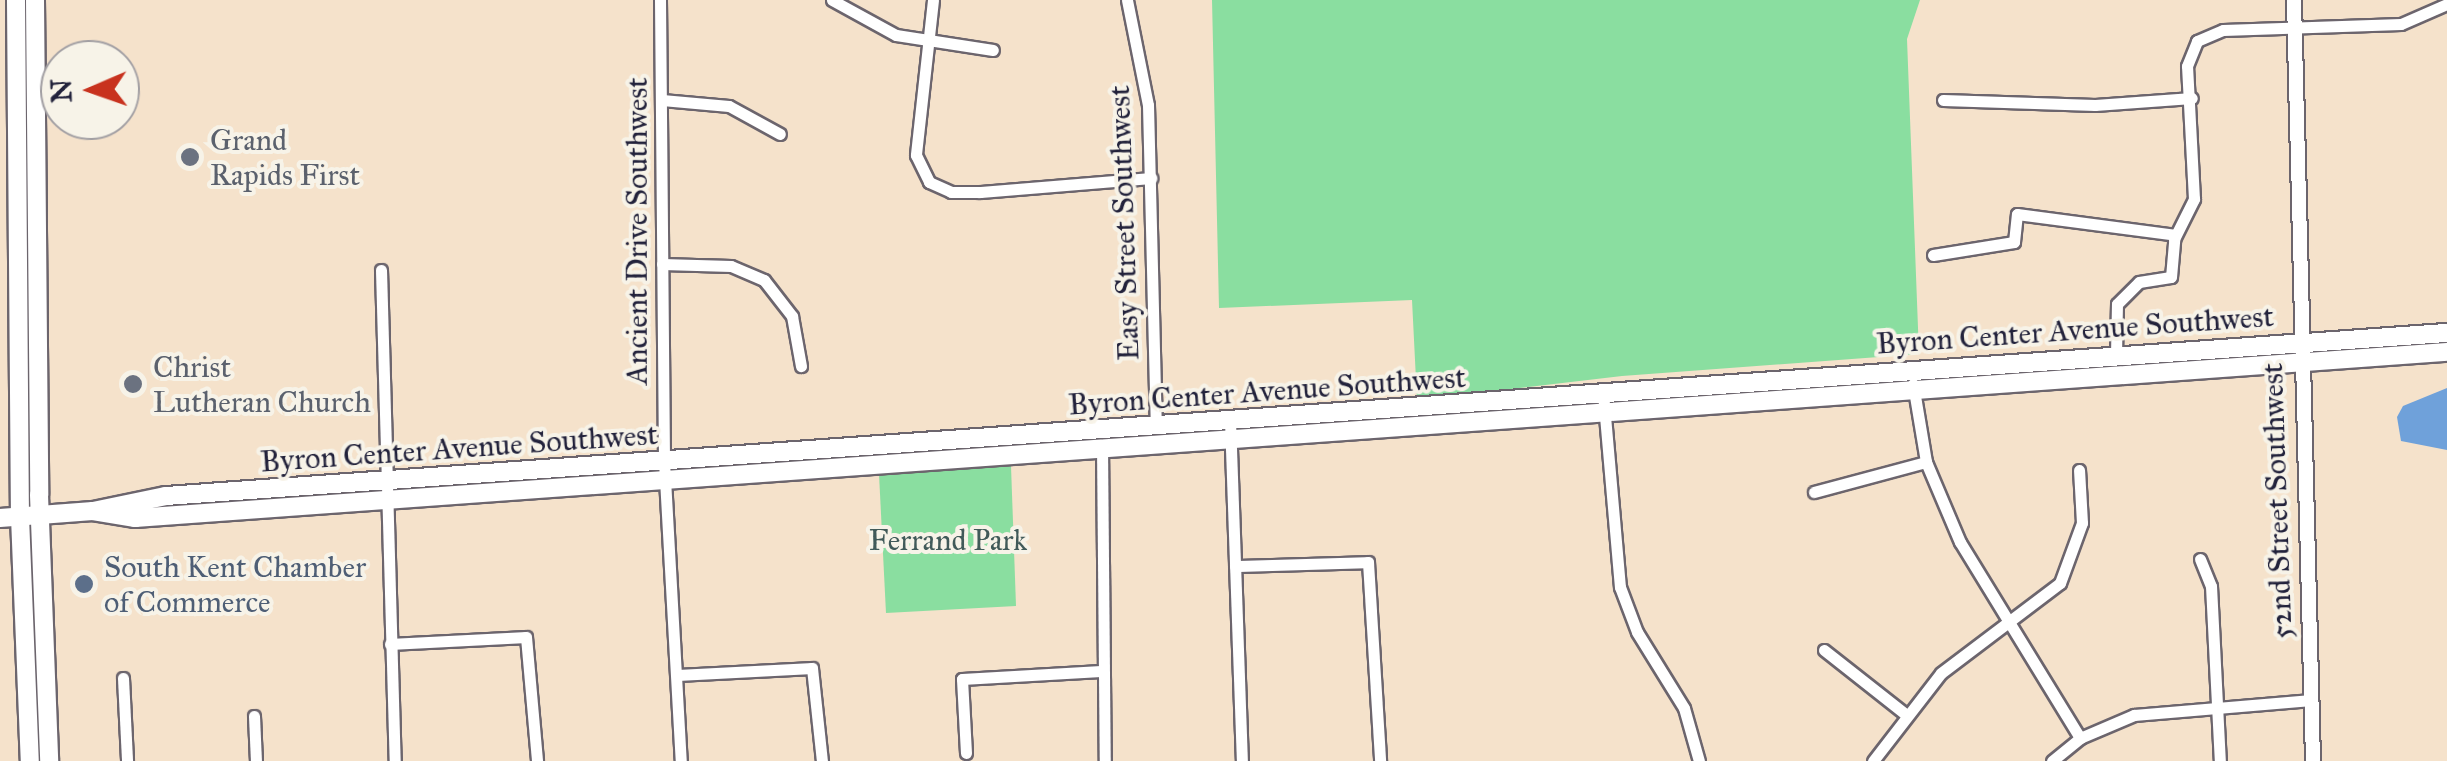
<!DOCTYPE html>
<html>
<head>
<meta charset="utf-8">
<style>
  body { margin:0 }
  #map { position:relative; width:2447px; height:761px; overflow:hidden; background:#f5e2cb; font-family:"IM FELL Great Primer",serif }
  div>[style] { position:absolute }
  .green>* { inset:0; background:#8adea0 }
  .water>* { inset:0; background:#6fa1da }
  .roads { filter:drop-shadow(2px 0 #6c656d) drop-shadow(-2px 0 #6c656d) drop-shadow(0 2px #6c656d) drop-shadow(0 -2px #6c656d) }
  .minor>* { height:11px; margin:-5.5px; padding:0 5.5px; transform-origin:5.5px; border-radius:5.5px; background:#fff }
  .tertiary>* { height:14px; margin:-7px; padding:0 7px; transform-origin:7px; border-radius:7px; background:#fff }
  .primary>* { height:18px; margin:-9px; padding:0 9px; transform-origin:9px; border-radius:9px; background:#fff }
  .dots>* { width:28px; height:28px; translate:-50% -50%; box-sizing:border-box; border:5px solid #f7f3e8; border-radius:50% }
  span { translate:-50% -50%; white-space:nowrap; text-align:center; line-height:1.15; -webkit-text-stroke:8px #f7f3e8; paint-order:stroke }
  .worship-label { font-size:30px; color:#5b616d }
  .left { translate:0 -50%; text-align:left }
  .street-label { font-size:30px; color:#22223b }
  .park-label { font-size:30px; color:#415a59 }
  .service-label { font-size:30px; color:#4e5e75 }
  .north { position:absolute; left:40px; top:40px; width:100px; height:100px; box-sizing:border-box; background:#f7f3e8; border:2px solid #a29fa3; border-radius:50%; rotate:268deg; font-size:28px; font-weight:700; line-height:40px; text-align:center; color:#22223b }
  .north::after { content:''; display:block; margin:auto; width:35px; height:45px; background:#c8321e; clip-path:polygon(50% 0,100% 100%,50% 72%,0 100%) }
</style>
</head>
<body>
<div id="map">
  <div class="green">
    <div style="clip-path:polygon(1212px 0,1920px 0,1907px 39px,1919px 354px,1622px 376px,1417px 400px,1412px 300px,1219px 308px)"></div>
    <div style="clip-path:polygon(1011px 466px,1016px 606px,886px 613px,879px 474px)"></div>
  </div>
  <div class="water">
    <div style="clip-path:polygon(2447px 388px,2447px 450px,2401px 441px,2397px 417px,2403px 406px)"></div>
  </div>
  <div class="roads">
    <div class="minor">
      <div style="left:660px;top:0;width:461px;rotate:89.5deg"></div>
      <div style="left:664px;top:461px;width:300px;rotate:86.8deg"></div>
      <div style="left:832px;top:0;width:73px;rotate:28.7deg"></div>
      <div style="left:896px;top:35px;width:98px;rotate:8.8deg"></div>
      <div style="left:933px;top:0;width:156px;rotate:96.3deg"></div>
      <div style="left:916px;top:155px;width:30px;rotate:64deg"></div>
      <div style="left:929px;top:182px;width:24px;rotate:24deg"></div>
      <div style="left:951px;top:192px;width:29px"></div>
      <div style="left:980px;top:192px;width:172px;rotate:-4.7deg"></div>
      <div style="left:1127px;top:0;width:107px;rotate:78.7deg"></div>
      <div style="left:1148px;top:105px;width:323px;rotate:88.6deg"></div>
      <div style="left:662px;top:100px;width:67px;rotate:5.1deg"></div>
      <div style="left:729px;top:106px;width:58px;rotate:28.8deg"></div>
      <div style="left:1943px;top:100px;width:152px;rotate:1.9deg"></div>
      <div style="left:2095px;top:105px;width:97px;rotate:-4.1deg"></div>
      <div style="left:1933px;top:255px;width:82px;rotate:-9.1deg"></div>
      <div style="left:2014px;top:242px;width:28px;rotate:-84deg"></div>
      <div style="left:2017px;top:214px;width:160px;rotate:7.5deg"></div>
      <div style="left:662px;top:264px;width:69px;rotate:1.7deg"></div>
      <div style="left:731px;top:266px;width:36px;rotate:23deg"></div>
      <div style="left:764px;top:280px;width:46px;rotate:52.1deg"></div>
      <div style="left:792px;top:316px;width:51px;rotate:79.8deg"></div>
      <div style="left:381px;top:270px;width:491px;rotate:88.4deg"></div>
      <div style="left:2116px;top:355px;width:51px;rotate:-88.9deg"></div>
      <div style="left:2117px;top:304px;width:31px;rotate:-45deg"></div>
      <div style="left:2139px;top:282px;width:32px;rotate:-9deg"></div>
      <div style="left:2171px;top:277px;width:38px;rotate:-85deg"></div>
      <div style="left:2174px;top:239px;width:45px;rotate:-63.4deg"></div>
      <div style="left:2194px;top:199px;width:133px;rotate:-93deg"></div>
      <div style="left:2187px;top:66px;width:27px;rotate:-68deg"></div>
      <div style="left:2197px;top:41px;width:28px;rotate:-23deg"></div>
      <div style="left:2223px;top:30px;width:178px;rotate:-1.9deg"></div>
      <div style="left:2401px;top:24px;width:50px;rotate:-23.5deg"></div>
      <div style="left:1913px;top:384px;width:79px;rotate:80.5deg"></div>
      <div style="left:1926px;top:462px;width:87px;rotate:67deg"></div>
      <div style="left:1960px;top:542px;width:230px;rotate:58.5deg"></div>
      <div style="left:1603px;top:393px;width:195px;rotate:85deg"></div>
      <div style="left:1620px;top:587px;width:48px;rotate:69.3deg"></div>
      <div style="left:1637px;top:632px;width:89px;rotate:58.3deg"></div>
      <div style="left:1684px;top:708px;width:55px;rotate:74.2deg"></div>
      <div style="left:1230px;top:420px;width:341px;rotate:88deg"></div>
      <div style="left:1102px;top:445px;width:316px;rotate:89.5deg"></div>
      <div style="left:1814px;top:492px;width:116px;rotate:-15deg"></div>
      <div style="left:2200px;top:559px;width:29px;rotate:68deg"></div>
      <div style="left:2211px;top:586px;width:175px;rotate:87.1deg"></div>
      <div style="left:1235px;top:566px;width:133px;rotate:-1.7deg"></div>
      <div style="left:1368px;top:562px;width:199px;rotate:86.5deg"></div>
      <div style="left:390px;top:644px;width:136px;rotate:-2.9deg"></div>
      <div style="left:526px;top:637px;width:124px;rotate:84.9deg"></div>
      <div style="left:1824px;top:650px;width:102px;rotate:38.2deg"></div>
      <div style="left:678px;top:675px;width:134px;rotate:-3deg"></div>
      <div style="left:812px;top:668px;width:94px;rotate:83.9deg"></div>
      <div style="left:123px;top:678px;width:83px;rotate:87.2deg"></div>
      <div style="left:254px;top:716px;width:45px;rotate:87.5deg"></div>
      <div style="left:966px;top:753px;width:74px;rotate:-93.1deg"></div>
      <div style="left:962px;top:679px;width:139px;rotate:-3.3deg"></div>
      <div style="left:1873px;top:761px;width:111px;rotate:-52.3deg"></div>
      <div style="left:1941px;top:673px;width:149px;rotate:-37.1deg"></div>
      <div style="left:2060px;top:583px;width:64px;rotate:-69.9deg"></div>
      <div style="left:2082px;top:523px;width:53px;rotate:-93.2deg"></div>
      <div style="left:2052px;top:761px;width:36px;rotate:-39deg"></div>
      <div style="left:2080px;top:738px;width:59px;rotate:-23.1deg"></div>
      <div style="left:2134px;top:715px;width:178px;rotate:-4.8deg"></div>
    </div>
    <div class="tertiary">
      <div style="left:2294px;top:0;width:761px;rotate:88.57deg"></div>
    </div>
    <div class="primary">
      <div style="left:16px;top:0;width:517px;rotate:89.56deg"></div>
      <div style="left:20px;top:517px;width:244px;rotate:87.7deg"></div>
      <div style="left:35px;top:0;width:495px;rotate:89.5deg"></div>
      <div style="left:39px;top:495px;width:266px;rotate:87.8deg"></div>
      <div style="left:93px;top:511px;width:43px;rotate:9.5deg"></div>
      <div style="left:135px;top:518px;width:2318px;rotate:-4.11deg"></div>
      <div style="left:0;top:518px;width:93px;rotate:-4.3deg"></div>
      <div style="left:93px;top:511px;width:75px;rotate:-11.6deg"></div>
      <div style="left:166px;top:496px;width:2287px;rotate:-4.09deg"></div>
    </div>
  </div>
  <div class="dots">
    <div style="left:190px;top:157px;background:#6b7280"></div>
    <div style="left:133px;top:384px;background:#6b7280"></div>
    <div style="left:84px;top:584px;background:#5c6f8a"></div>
  </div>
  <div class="worship-label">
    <span class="left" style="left:210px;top:157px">Grand<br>Rapids First</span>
    <span class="left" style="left:153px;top:384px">Christ<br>Lutheran Church</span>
  </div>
  <div class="street-label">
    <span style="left:1124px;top:223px;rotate:-92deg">Easy Street Southwest</span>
    <span style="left:637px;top:231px;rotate:-90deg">Ancient Drive Southwest</span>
    <span style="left:2075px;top:330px;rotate:-4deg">Byron Center Avenue Southwest</span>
    <span style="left:1267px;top:391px;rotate:-4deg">Byron Center Avenue Southwest</span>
    <span style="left:459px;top:448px;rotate:-4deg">Byron Center Avenue Southwest</span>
    <span style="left:2277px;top:501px;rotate:-92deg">52nd Street Southwest</span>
  </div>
  <div class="park-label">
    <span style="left:948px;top:540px">Ferrand Park</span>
  </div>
  <div class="service-label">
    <span class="left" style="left:104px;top:584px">South Kent Chamber<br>of Commerce</span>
  </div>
  <div class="north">N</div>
</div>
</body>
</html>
